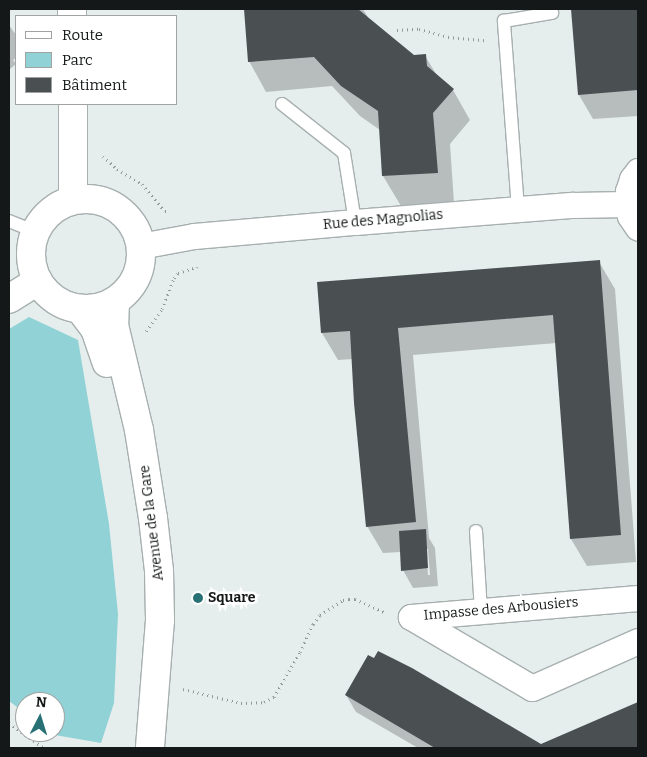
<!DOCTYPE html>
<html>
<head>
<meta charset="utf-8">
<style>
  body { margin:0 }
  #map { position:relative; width:647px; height:757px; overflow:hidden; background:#e5eded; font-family:Bitter,serif }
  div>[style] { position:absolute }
  .green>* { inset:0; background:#90d2d5 }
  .shadow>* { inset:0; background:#0003 }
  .building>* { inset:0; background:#4a5051 }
  .path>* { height:3px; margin-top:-1.5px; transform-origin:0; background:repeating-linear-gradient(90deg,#939999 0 1px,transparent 0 5px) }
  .roads { filter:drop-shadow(1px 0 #a7afaf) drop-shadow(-1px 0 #a7afaf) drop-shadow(0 1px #a7afaf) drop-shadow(0 -1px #a7afaf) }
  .service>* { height:12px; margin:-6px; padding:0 6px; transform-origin:6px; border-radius:6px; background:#fff }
  .minor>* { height:25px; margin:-12.5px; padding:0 12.5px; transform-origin:12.5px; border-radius:12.5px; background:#fff }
  .secondary>* { height:28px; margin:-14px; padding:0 14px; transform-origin:14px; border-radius:14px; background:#fff }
  .secondary>.ring { margin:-14px; padding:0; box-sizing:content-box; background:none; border:28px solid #fff; border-radius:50% }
  .dots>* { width:14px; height:14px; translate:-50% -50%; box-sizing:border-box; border:2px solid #fff; border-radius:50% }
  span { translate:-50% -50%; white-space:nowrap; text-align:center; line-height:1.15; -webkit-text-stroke:5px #fff; paint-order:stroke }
  .street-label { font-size:14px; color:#151818 }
  .poi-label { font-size:14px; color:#151818; font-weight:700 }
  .left { translate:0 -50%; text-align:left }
  .frame { position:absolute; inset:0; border:10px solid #151818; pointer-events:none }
  .legend { position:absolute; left:15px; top:15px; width:162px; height:90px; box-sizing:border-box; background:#fff; border:1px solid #a1a3a3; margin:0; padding:6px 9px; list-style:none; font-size:15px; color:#151818 }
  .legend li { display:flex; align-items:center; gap:10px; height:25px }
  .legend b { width:25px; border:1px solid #a1a3a3 }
  .north { position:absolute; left:15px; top:692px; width:50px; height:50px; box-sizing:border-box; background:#fff; border:1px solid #a1a3a3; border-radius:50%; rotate:5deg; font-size:14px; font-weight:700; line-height:20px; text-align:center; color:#151818 }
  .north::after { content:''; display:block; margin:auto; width:18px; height:22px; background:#277175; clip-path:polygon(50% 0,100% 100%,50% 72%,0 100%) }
</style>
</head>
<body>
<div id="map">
  <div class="green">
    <div style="clip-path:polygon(29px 317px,78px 340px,109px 524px,118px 614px,114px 703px,101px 743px,55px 735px,50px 732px,55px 732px,55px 702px,25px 702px,25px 713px,9px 701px,9px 329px)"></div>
  </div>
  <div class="shadow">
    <div style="clip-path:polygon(245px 9px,363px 9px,369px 19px,414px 57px,425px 56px,438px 77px,453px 90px,470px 120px,450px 144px,454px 203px,401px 206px,383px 176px,380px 130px,360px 116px,332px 86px,266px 92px,249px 61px)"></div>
    <div style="clip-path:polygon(572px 9px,638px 9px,638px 116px,593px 119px,579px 95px)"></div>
    <div style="clip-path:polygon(9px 25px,16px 35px,16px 58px,13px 60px,16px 64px,9px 70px)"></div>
    <div style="clip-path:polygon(evenodd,599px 262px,615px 289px,636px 562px,587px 566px,571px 539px,556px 343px,413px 355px,429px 538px,435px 548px,438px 586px,413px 588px,403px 570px,401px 552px,383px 553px,367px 526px,353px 359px,338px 360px,322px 333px,318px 283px,599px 262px,426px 549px,428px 549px,430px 575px,428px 575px,426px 549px)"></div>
    <div style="clip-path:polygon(392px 658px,542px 746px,543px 748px,418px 748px,356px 712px,346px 695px)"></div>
    <div style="clip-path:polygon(638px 703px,638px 748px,571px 748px,565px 735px)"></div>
  </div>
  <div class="building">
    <div style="clip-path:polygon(244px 9px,358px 9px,414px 55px,426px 54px,427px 66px,454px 89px,433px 113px,438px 173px,382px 176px,378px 111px,341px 86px,314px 57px,248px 62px)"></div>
    <div style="clip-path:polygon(571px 9px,638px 9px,638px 90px,578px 95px)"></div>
    <div style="clip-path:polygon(600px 260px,621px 535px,570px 539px,553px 315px,398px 328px,416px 522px,366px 527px,354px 403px,350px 331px,321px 333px,317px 282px)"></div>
    <div style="clip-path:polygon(426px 529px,428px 568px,401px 571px,399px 531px)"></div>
    <div style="clip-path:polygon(378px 651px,412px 668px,541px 744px,638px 702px,638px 748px,435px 748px,345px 695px,368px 655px,374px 658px)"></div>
  </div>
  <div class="path">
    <div style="left:397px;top:30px;width:22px;rotate:-3deg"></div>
    <div style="left:419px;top:29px;width:30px;rotate:15deg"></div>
    <div style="left:448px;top:37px;width:37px;rotate:5deg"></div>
    <div style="left:103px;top:156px;width:19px;rotate:43deg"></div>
    <div style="left:117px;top:169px;width:29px;rotate:31deg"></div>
    <div style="left:142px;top:184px;width:35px;rotate:50deg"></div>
    <div style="left:165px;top:211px;width:2px"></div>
    <div style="left:146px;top:331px;width:27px;rotate:-54deg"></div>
    <div style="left:162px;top:309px;width:33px;rotate:-69deg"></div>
    <div style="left:174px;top:278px;width:6px;rotate:-51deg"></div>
    <div style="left:178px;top:273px;width:20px;rotate:-18deg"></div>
    <div style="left:197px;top:267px;width:4px;rotate:-90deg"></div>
    <div style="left:183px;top:689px;width:60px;rotate:13.6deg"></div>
    <div style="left:241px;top:703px;width:23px;rotate:-2deg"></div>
    <div style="left:264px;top:702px;width:11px;rotate:-27deg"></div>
    <div style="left:274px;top:697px;width:52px;rotate:-60deg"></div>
    <div style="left:300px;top:652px;width:31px;rotate:-65deg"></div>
    <div style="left:313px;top:624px;width:11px;rotate:-52deg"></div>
    <div style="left:320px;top:615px;width:27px;rotate:-33deg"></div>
    <div style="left:343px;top:600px;width:6px;rotate:-9deg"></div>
    <div style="left:349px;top:599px;width:6px"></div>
    <div style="left:355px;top:599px;width:32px;rotate:24deg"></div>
    <div style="left:9px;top:723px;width:43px;rotate:35.5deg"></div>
  </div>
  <div class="roads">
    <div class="service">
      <div style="left:282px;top:104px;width:79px;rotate:38.3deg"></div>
      <div style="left:344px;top:153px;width:70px;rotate:80.9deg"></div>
      <div style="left:518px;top:209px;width:189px;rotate:-94.3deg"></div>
      <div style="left:504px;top:21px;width:49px;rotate:-9.5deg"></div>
      <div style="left:9px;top:221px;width:29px;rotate:22deg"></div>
      <div style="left:476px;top:531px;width:80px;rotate:86.4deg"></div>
    </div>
    <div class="minor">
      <div style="left:638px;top:171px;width:10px;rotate:127deg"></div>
      <div style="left:632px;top:179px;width:13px;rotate:108deg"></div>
      <div style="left:628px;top:191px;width:13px;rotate:94deg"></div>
      <div style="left:627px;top:204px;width:12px;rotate:76deg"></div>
      <div style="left:630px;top:216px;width:14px;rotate:56deg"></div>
      <div style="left:140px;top:246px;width:55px;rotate:-10.5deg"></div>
      <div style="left:194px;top:236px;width:162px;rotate:-5deg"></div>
      <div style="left:355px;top:222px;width:219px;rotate:-4.5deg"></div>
      <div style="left:573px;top:205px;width:54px;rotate:-1.1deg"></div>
      <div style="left:638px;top:598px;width:228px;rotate:175.2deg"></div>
      <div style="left:411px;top:617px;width:140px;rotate:30.4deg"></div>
      <div style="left:532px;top:688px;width:116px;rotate:-23.9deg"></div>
    </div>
    <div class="secondary">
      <div style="left:72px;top:9px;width:7px;rotate:90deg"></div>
      <div style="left:73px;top:104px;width:95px;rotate:90deg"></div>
      <div class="ring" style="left:31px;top:199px;width:82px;height:82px"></div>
      <div style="left:9px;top:299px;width:34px;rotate:-32deg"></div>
      <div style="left:115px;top:301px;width:24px;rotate:92deg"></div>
      <div style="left:114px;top:325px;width:108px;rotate:76.6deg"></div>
      <div style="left:139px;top:430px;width:89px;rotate:81deg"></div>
      <div style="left:153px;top:518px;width:53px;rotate:83.5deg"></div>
      <div style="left:159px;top:571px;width:49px;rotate:88.8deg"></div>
      <div style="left:160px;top:620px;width:128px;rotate:94.5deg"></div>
      <div style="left:80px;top:309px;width:25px;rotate:53deg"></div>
      <div style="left:95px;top:329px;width:36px;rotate:71deg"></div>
    </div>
  </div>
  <div class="dots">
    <div style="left:198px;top:598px;background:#277175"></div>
  </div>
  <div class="street-label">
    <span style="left:383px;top:220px;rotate:-5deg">Rue des Magnolias</span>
    <span style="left:152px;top:523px;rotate:-97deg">Avenue de la Gare</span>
    <span style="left:501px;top:609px;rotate:-5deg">Impasse des Arbousiers</span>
  </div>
  <div class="poi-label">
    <span class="left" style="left:208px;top:598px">Square</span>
  </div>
  <div class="frame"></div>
  <ul class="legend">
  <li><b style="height:6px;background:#fff"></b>Route</li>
  <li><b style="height:14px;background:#90d2d5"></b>Parc</li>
  <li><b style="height:14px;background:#4a5051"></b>Bâtiment</li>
  </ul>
  <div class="north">N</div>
</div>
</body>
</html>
